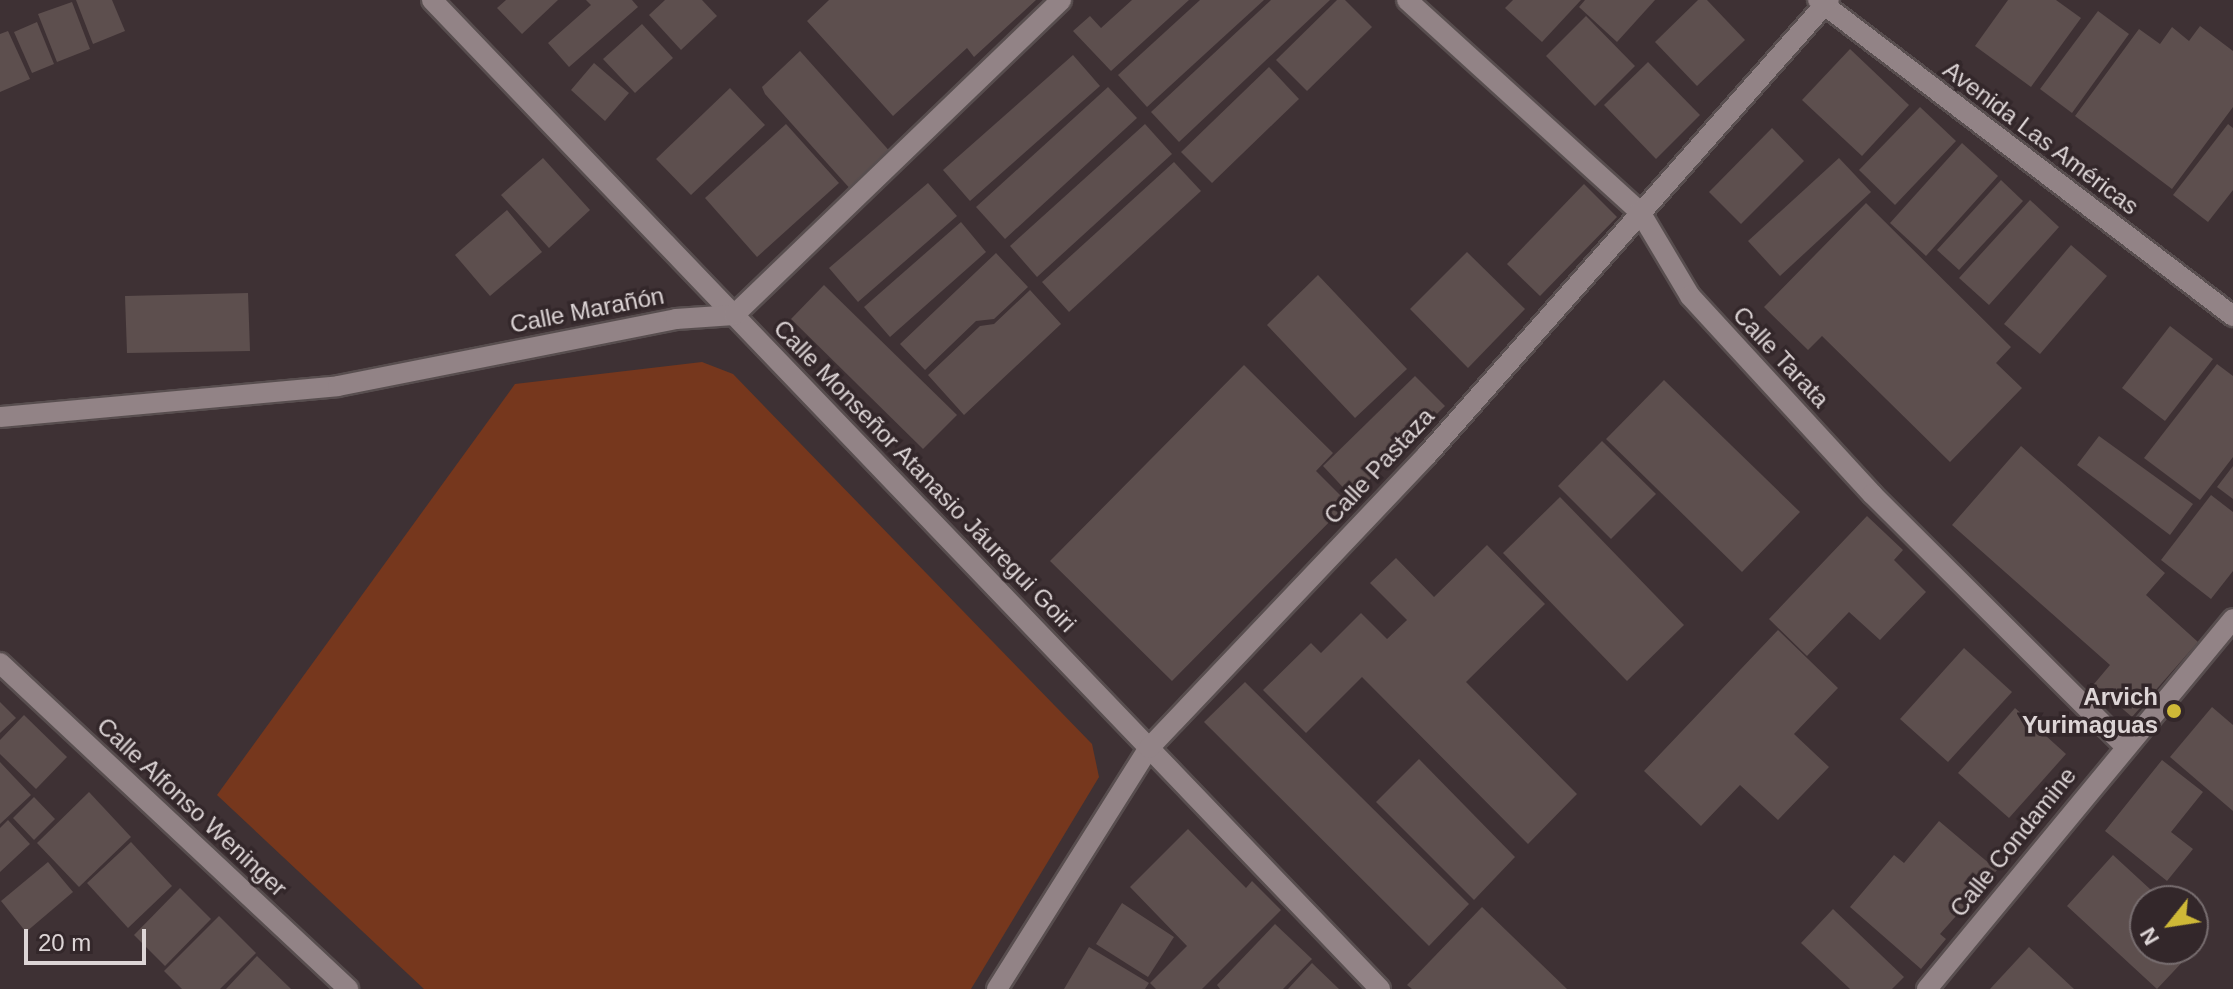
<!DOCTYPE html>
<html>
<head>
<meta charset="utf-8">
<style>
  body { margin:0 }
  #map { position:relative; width:2233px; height:989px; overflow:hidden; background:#3e3134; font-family:Arial,sans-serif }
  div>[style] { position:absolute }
  .green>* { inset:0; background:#76371d }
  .building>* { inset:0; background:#5d4f4e }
  .roads { filter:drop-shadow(2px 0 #584e4f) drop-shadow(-2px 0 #584e4f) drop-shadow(0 2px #584e4f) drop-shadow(0 -2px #584e4f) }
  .minor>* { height:20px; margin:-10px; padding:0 10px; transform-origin:10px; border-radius:10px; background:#928386 }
  .dots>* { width:22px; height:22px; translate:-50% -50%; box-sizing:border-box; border:4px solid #33272a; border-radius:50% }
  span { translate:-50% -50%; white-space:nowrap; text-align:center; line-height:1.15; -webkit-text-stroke:7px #33272a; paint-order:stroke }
  .street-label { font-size:24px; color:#ddd5d6 }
  .poi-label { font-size:24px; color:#ddd5d6; font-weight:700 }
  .right { translate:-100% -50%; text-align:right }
  .north { position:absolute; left:2129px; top:885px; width:80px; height:80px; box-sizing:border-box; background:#33272a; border:2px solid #776d6f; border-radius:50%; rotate:240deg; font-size:22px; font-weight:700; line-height:32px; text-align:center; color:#ddd5d6 }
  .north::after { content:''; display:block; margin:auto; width:28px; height:36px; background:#ceb837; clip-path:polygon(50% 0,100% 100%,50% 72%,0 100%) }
  .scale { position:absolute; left:24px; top:929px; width:122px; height:36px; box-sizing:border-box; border:4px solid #ddd5d6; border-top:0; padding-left:10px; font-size:24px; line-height:28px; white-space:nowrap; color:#ddd5d6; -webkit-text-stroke:6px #33272a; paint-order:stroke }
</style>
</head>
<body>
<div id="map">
  <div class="green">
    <div style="clip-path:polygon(702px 362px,733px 374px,1092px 744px,1099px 777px,971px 989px,424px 989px,217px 795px,515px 384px)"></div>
  </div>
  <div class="building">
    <div style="clip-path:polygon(76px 0,112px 0,125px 31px,93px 44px)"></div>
    <div style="clip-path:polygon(506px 0,558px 0,522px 34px,497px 8px)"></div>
    <div style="clip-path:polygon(586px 0,632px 0,638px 7px,569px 67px,548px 43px,591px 5px)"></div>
    <div style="clip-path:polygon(665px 0,702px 0,717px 16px,681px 50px,649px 15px)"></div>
    <div style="clip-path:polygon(829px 0,1036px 0,974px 57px,967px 48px,893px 116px,807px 21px)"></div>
    <div style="clip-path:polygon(1132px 0,1189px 0,1111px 71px,1073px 31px,1090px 16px,1101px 28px)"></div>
    <div style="clip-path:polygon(1200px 0,1264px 0,1147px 107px,1118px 75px)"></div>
    <div style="clip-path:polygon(1271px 0,1330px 0,1179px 142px,1151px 112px)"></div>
    <div style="clip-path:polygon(1337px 0,1345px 0,1372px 27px,1307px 91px,1276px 60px)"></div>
    <div style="clip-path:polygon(1513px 0,1581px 0,1542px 42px,1505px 8px)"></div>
    <div style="clip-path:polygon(1585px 0,1655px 0,1617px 42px,1579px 7px)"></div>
    <div style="clip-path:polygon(1698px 0,1707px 0,1745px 40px,1697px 86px,1655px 42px)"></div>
    <div style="clip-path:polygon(2008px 0,2056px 0,2081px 18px,2031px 87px,1975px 46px)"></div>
    <div style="clip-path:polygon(72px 2px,90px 49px,57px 62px,38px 14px)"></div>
    <div style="clip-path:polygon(2098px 11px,2129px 34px,2072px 113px,2040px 89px)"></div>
    <div style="clip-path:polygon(1586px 16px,1635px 66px,1595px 106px,1546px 56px)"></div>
    <div style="clip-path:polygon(37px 22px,54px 64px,32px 73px,14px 32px)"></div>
    <div style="clip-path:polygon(642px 24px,673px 58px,635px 93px,603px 59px)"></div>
    <div style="clip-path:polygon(2200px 26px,2233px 51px,2233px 107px,2172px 189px,2075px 116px,2139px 29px,2160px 44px,2172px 27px,2189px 41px)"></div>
    <div style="clip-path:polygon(8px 31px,30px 79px,0 92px,0 34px)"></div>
    <div style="clip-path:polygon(1850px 49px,1909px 105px,1862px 156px,1802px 100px)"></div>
    <div style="clip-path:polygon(800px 51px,893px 155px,853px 192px,765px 94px,762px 87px)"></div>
    <div style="clip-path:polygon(1073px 55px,1100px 86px,970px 201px,943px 170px)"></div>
    <div style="clip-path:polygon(1648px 62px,1700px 115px,1656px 159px,1604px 105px)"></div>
    <div style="clip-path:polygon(594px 63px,629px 93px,605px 121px,571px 90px)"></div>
    <div style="clip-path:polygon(1269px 67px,1299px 99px,1212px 183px,1181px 152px)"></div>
    <div style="clip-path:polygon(1108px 87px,1137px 118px,1005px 239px,976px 207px)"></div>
    <div style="clip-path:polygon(730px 88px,765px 125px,691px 195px,656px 159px)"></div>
    <div style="clip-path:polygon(1920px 107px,1956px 141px,1895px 205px,1859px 170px)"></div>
    <div style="clip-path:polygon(786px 124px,839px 183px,757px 257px,705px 198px)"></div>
    <div style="clip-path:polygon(1145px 124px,1172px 154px,1037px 277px,1010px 246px)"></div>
    <div style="clip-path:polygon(2228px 124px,2233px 128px,2233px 190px,2208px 222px,2173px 195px)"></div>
    <div style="clip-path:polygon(1772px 128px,1804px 161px,1741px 224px,1709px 192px)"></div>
    <div style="clip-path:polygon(1962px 143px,1998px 176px,1926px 256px,1890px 223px)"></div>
    <div style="clip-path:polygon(543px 158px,590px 210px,549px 248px,501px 195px)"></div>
    <div style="clip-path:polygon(1839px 158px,1871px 192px,1780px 276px,1748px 241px)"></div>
    <div style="clip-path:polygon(1174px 162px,1201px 191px,1069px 312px,1042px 282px)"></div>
    <div style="clip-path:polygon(2001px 180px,2023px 201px,1959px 270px,1937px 250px)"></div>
    <div style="clip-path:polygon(928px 183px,957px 216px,858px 302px,829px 268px)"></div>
    <div style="clip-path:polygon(1584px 184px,1617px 217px,1540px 296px,1507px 264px)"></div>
    <div style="clip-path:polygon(2030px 200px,2059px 227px,1989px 305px,1959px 278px)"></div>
    <div style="clip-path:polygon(1866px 203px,2011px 347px,1996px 363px,2022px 388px,1950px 462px,1822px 336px,1808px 350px,1764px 307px)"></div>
    <div style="clip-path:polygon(507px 210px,542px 252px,490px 296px,455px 255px)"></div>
    <div style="clip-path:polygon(961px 222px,986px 252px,890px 337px,864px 307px)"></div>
    <div style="clip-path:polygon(2071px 245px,2107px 276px,2040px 354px,2004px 324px)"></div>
    <div style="clip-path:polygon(1467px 252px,1525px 309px,1468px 368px,1410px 309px)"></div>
    <div style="clip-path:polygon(996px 253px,1028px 287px,994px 319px,976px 321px,925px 370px,900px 344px)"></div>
    <div style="clip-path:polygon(1318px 275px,1407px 369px,1355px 418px,1267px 325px)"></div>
    <div style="clip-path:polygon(824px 285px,957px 415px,923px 449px,791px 319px)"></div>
    <div style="clip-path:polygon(1030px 290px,1061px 324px,964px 415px,928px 375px,980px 326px,994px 324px)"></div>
    <div style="clip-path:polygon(248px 293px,250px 351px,127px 353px,125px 296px)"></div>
    <div style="clip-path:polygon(2170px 326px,2213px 359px,2165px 421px,2122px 388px)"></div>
    <div style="clip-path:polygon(2217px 364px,2233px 376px,2233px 457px,2200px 500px,2144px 458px)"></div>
    <div style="clip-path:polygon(1244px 365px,1333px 453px,1316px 471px,1348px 503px,1172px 681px,1050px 561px)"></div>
    <div style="clip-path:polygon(1415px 376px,1445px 406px,1352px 497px,1323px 466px)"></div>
    <div style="clip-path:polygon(1664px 380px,1800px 512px,1742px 572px,1606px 439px)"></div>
    <div style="clip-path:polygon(2099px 436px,2193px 504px,2170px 535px,2077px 465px)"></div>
    <div style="clip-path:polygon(1602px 441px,1656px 494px,1611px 539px,1558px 486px)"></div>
    <div style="clip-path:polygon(2021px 446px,2165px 573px,2146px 595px,2198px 642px,2132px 717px,2094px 684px,2110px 665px,1952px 525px)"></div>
    <div style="clip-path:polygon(2233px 466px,2233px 499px,2217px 487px)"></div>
    <div style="clip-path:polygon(2211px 495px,2233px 512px,2233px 571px,2211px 599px,2161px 560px)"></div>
    <div style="clip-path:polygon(1560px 497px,1684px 625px,1627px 681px,1503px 553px)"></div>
    <div style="clip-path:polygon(1867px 516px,1903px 550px,1894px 560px,1926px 592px,1880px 640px,1849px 612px,1807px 656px,1769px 619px)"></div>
    <div style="clip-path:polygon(1487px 545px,1545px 604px,1466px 682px,1577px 794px,1528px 844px,1362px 677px,1306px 733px,1263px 690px,1311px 643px,1321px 653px,1361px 613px,1387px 639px,1407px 620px,1370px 583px,1396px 558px,1434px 597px)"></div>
    <div style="clip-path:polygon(1778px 630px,1838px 688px,1794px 734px,1829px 767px,1778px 820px,1740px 785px,1701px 826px,1644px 771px)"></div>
    <div style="clip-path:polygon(1964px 648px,2012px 692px,1948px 762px,1900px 719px)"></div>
    <div style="clip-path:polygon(1245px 682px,1469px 904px,1429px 946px,1204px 722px)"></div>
    <div style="clip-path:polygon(0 702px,16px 718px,0 733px)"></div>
    <div style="clip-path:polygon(2212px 707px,2233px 725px,2233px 811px,2170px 757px)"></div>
    <div style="clip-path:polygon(2015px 708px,2066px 754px,2009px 818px,1958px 773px)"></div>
    <div style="clip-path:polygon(24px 715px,67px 757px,36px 789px,0 754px,0 740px)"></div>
    <div style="clip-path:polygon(1419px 759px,1515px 857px,1474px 900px,1376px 802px)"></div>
    <div style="clip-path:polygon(2162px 760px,2203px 792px,2171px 832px,2193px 849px,2167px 881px,2105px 831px)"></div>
    <div style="clip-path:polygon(0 762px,31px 795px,0 824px)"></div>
    <div style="clip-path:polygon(89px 792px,131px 837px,79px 887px,37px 843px)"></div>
    <div style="clip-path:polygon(34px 797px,55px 819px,34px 840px,13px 818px)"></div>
    <div style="clip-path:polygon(8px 820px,30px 844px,0 872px,0 828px)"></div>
    <div style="clip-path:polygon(1939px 821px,1997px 870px,1940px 934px,1946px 939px,1921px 969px,1850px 907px,1894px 855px,1904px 863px)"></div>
    <div style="clip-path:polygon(1188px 829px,1246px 888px,1252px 881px,1281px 910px,1202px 989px,1156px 989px,1150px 983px,1187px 946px,1130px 887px)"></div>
    <div style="clip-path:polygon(131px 842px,172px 886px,128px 928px,87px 883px)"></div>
    <div style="clip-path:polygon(2113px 855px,2163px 901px,2145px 901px,2145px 949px,2193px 949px,2193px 929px,2204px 939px,2157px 989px,2067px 906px)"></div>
    <div style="clip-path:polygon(48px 862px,73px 892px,26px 932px,1px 901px)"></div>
    <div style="clip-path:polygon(180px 888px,211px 919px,165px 966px,134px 935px)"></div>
    <div style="clip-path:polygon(1122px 903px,1174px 937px,1148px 977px,1096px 944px)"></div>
    <div style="clip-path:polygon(1482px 907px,1567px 989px,1412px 989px,1407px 985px)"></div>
    <div style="clip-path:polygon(1833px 909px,1904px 977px,1892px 989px,1850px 989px,1801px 943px)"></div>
    <div style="clip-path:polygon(219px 916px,256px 953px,220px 989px,182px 989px,164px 971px)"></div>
    <div style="clip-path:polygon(1275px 924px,1312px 959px,1283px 989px,1220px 989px,1217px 985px)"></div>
    <div style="clip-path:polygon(1089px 947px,1149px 983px,1145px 989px,1064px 989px)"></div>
    <div style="clip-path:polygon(2029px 947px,2074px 989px,1990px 989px)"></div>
    <div style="clip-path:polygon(257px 956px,291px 989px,226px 989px)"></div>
    <div style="clip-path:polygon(1312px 963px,1339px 989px,1288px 989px)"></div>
  </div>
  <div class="roads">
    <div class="minor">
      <div style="left:432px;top:0;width:1370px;rotate:46.21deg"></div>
      <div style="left:1407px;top:0;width:315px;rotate:42.3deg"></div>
      <div style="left:1640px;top:212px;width:98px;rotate:59.2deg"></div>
      <div style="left:1690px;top:296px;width:269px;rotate:47.4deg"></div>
      <div style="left:1872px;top:494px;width:357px;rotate:44.9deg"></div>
      <div style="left:1818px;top:0;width:522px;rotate:37.29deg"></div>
      <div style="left:0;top:417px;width:339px;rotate:-5.2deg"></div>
      <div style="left:338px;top:386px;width:345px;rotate:-11.2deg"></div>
      <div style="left:676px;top:319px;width:58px;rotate:-3.9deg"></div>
      <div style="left:734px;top:315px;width:454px;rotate:-43.9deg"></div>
      <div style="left:0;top:663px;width:477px;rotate:43.1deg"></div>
      <div style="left:997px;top:989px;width:285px;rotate:-57.8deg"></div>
      <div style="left:1149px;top:748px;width:404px;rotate:-46.5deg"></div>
      <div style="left:1427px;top:455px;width:607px;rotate:-48.54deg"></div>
      <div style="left:1927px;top:989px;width:480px;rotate:-50.4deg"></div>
    </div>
  </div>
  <div class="dots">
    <div style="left:2174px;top:711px;background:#ceb837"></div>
  </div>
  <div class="street-label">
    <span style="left:2041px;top:138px;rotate:37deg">Avenida Las Américas</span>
    <span style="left:587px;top:310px;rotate:-11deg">Calle Marañón</span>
    <span style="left:1781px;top:357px;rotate:47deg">Calle Tarata</span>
    <span style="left:1379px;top:466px;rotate:-47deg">Calle Pastaza</span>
    <span style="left:925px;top:476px;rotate:46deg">Calle Monseñor Atanasio Jáuregui Goiri</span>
    <span style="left:192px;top:807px;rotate:43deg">Calle Alfonso Weninger</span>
    <span style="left:2013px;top:842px;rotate:-51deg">Calle Condamine</span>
  </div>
  <div class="poi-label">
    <span class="right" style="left:2158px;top:711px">Arvich<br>Yurimaguas</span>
  </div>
  <div class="north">N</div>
  <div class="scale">20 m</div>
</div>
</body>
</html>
